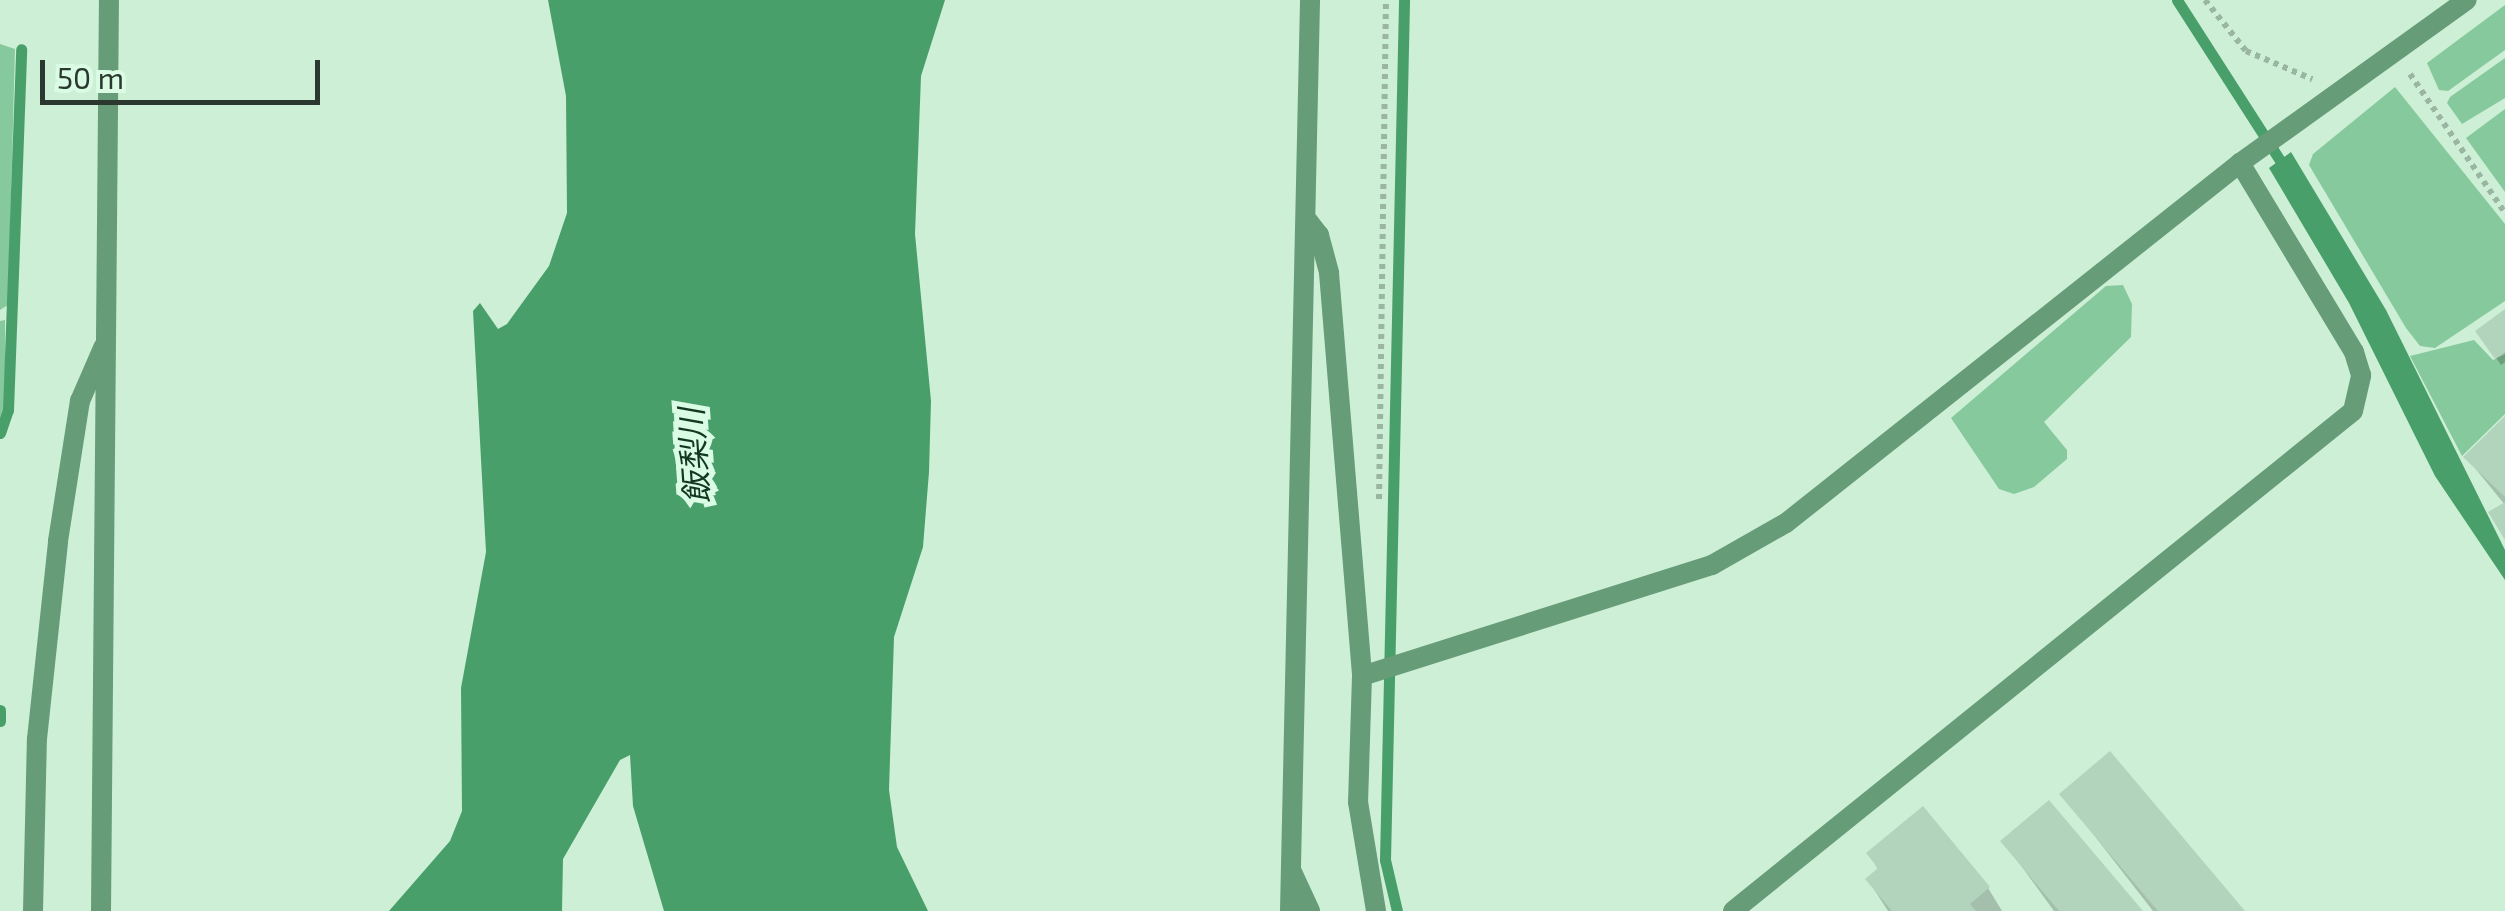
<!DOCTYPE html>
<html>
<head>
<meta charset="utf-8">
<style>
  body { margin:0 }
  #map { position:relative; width:2505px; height:911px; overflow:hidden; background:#cdefd6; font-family:"Exo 2","Noto Sans JP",sans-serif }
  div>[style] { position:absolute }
  .green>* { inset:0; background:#86c99c }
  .water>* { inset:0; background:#499f6a }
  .shadow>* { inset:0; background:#0003 }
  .stream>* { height:11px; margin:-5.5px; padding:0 5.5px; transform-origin:5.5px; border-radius:5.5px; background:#499f6a }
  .building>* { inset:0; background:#b2d4bc }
  .path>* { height:6px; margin-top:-3px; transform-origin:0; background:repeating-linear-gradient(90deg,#9ab6a2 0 5px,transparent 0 10px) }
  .minor>* { height:20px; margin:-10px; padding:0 10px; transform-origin:10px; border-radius:10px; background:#669c78 }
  span { translate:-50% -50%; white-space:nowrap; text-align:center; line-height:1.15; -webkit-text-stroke:10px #dafce4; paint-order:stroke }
  .water-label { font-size:32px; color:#133822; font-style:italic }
  .scale { position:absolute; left:40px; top:60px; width:280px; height:45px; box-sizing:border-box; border:5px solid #2b382f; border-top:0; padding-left:12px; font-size:30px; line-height:35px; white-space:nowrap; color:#2b382f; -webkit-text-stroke:8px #dafce4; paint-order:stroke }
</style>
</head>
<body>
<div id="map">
  <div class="green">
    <div style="clip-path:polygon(2505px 5px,2505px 50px,2448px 91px,2439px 90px,2427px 63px)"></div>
    <div style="clip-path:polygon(0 44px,15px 49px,8px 305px,0 310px)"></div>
    <div style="clip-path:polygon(2505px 58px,2505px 98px,2462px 124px,2447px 103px,2450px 97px)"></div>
    <div style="clip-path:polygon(2395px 87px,2505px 224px,2505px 301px,2435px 348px,2420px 346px,2406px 328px,2309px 165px,2313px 154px)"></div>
    <div style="clip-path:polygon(2505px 109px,2505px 192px,2466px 138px)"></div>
    <div style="clip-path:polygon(2123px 285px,2132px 304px,2131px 337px,2044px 422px,2067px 450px,2067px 459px,2034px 487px,2014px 494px,1999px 489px,1951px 418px,2106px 286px)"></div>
    <div style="clip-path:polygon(5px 320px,5px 404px,0 419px,0 321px)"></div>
    <div style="clip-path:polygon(2474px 340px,2493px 360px,2505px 354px,2505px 414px,2462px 456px,2410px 356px)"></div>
  </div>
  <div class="water">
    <div style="clip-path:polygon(548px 0,945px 0,921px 76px,915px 234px,931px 401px,929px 472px,923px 547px,894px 637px,889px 790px,897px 847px,928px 911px,664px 911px,633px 806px,630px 755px,620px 760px,563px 859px,562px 911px,389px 911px,450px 841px,462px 811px,461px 688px,486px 552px,473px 311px,480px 303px,498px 329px,507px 324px,549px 266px,567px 213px,566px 96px)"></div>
    <div style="clip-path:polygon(2291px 152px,2386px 310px,2505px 550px,2505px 580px,2435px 476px,2349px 303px,2269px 168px)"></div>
  </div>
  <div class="shadow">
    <div style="clip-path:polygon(2505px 312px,2505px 362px,2501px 365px,2483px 339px)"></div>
    <div style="clip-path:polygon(2505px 420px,2505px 505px,2466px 457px)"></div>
    <div style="clip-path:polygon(2062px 794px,2242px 911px,2153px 911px)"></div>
    <div style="clip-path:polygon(2004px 842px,2140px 911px,2054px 911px)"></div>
    <div style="clip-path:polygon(1869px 854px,1988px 888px,2002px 911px,1888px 911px,1868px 880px,1879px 871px)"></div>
  </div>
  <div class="stream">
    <div style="left:2177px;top:0;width:206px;rotate:57.3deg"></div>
    <div style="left:0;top:433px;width:24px;rotate:-71deg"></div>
    <div style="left:8px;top:410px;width:361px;rotate:-87.9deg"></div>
    <div style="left:0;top:710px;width:11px;rotate:90deg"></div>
    <div style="left:1397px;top:911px;width:52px;rotate:-103.2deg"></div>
    <div style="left:1385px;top:860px;width:860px;rotate:-88.73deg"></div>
  </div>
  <div class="building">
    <div style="clip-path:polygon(2505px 309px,2505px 352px,2495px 359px,2475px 331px)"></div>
    <div style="clip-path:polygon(2505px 416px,2505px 497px,2463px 457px)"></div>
    <div style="clip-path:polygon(2505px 502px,2505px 540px,2488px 512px)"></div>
    <div style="clip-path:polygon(2110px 751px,2245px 911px,2158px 911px,2059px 794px)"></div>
    <div style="clip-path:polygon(2049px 800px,2143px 911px,2059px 911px,2000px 841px)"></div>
    <div style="clip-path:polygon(1923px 806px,1990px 887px,1970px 904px,1976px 911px,1892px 911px,1865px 879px,1878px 868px,1866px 853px)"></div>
  </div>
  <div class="path">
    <div style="left:2205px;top:0;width:65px;rotate:51.2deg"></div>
    <div style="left:2246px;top:51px;width:72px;rotate:23deg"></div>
    <div style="left:2410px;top:74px;width:168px;rotate:55.6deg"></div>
    <div style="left:1379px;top:499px;width:499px;rotate:-89.2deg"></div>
  </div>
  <div class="minor">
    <div style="left:1308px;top:221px;width:18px;rotate:52deg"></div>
    <div style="left:1319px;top:235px;width:39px;rotate:75deg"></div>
    <div style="left:1329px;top:273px;width:404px;rotate:85.3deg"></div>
    <div style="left:1362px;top:676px;width:367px;rotate:-17.6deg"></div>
    <div style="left:1712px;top:565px;width:85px;rotate:-29.6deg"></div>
    <div style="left:1786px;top:523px;width:579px;rotate:-38.41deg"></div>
    <div style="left:2240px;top:163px;width:279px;rotate:-35.7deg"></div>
    <div style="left:1362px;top:676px;width:126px;rotate:91.8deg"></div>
    <div style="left:1358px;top:802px;width:110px;rotate:80.6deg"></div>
    <div style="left:1292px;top:872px;width:43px;rotate:65.2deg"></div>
    <div style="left:33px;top:911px;width:172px;rotate:-88.7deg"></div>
    <div style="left:37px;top:739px;width:199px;rotate:-83.9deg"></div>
    <div style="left:58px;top:541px;width:142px;rotate:-81.1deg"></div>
    <div style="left:80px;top:401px;width:58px;rotate:-66.5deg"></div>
    <div style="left:101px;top:911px;width:911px;rotate:-89.5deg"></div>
    <div style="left:1290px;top:911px;width:911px;rotate:-88.74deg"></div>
    <div style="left:1733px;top:911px;width:796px;rotate:-38.88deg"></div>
    <div style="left:2353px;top:411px;width:37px;rotate:-77deg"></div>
    <div style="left:2361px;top:375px;width:24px;rotate:-107deg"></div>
    <div style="left:2354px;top:352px;width:221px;rotate:-121.1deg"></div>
  </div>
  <div class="water-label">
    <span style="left:693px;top:456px;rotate:-94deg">飯梨川</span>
  </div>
  <div class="scale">50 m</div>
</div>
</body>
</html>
